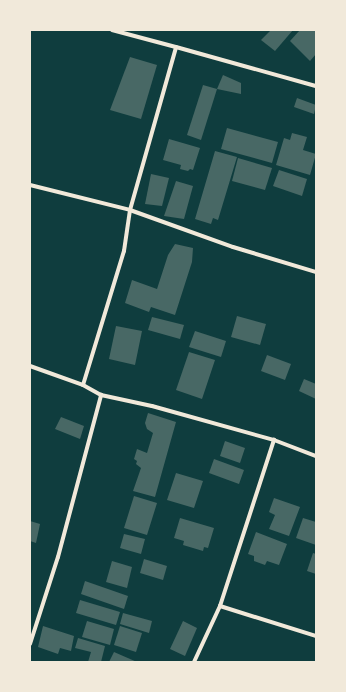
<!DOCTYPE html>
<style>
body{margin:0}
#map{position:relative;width:346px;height:692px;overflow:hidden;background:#0f3d3e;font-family:Poppins,sans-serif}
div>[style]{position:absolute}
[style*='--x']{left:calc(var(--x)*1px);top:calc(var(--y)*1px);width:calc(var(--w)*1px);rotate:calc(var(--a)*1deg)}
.building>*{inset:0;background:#486865}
.minor>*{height:4px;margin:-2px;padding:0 2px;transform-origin:2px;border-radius:2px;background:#f1e9da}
span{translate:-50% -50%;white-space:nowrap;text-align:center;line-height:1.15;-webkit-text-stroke:4px #f1e9da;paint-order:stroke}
.frame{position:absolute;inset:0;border:31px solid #f1e9da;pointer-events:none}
</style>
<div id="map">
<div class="building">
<div style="clip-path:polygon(271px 30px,293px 30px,275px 51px,261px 40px)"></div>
<div style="clip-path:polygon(300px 30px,316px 30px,316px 54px,310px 61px,290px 41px)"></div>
<div style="clip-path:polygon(130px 57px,157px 65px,141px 119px,110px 110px)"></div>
<div style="clip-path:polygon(223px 75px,241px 83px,241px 94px,217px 89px)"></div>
<div style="clip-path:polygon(203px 85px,217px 89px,201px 140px,187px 135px)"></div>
<div style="clip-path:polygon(297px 98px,316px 105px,314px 114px,294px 107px)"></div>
<div style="clip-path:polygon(227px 128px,278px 142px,272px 163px,221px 149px)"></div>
<div style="clip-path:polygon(292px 133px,307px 137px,303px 150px,316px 154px,310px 175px,276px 165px,284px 138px,290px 140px)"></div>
<div style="clip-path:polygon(169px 139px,200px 148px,193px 170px,190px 169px,188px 171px,180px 169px,181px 165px,163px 160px)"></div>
<div style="clip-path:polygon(215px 151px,237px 157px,218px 220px,213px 218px,211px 224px,195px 219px)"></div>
<div style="clip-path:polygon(238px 158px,272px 168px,265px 190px,232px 181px)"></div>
<div style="clip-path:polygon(279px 170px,307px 179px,302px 196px,273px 186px)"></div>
<div style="clip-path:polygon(151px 174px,169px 178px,162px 206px,145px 204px)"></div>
<div style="clip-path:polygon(176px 181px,193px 186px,184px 219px,164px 216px)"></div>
<div style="clip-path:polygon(175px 244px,193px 248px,192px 262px,175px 315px,151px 307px,149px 312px,125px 303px,132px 280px,157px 289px,168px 255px)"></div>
<div style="clip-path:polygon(237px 316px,266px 324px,260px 345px,231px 337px)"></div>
<div style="clip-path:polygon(152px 317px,184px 325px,180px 339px,148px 330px)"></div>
<div style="clip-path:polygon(116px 326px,142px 331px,135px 365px,109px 359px)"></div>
<div style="clip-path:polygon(195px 331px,226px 341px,221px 357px,189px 347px)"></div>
<div style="clip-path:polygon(189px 352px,215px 360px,202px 399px,176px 390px)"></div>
<div style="clip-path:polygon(267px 355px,291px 364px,285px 380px,261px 371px)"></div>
<div style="clip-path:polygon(304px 379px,316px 384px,316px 399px,299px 391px)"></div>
<div style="clip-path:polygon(148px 413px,176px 422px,155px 497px,133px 491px,141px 468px,136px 464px,137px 461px,134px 459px,137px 449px,147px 453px,153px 433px,147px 429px,145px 423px)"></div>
<div style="clip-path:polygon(61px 417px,84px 426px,80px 439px,55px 429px)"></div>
<div style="clip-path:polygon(225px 441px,245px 448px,240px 463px,220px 456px)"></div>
<div style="clip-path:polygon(214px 459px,244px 470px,239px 484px,209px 473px)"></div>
<div style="clip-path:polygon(176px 473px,203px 481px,194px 508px,167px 500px)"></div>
<div style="clip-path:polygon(134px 496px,157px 503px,147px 535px,124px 528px)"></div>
<div style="clip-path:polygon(274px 498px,300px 507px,289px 536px,269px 529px,275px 515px,269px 512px)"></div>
<div style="clip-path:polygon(180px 518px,214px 528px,208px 548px,204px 547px,203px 551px,183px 545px,184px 541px,174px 538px)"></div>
<div style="clip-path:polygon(303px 518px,316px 522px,316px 545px,296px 538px)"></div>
<div style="clip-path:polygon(30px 521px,40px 524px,36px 543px,30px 541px)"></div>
<div style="clip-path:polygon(256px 532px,287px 544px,279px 565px,267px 561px,265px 565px,254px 561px,254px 556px,248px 554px)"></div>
<div style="clip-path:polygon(124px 534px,145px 539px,141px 554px,120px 548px)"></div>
<div style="clip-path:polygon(313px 553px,316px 554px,316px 574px,307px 571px)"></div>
<div style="clip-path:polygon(144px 559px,167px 566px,163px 580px,140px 573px)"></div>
<div style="clip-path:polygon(112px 561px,132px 567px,127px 588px,106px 582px)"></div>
<div style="clip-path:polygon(85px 581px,128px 596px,124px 609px,81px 594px)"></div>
<div style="clip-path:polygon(80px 600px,120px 612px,116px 625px,76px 613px)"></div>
<div style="clip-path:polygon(123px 613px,152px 621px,149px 633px,120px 624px)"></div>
<div style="clip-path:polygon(87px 621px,114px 629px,110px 645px,82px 637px)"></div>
<div style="clip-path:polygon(183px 621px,197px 628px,185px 656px,170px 649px)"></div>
<div style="clip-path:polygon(43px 626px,74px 636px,71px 651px,60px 648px,58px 654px,38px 647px)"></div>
<div style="clip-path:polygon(120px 626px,142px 633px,136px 652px,114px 645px)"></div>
<div style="clip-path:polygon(78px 638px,105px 646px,101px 662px,88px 662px,91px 652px,75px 648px)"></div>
<div style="clip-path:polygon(114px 652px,137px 662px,109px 662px)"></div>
</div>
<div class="minor">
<div style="--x:112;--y:30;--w:66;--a:14.9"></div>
<div style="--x:30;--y:185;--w:103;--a:14"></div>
<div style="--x:130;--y:210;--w:109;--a:19.8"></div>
<div style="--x:233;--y:247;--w:87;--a:16.8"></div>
<div style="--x:30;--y:366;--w:56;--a:19.7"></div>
<div style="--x:83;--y:385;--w:21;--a:29"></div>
<div style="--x:101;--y:395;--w:52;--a:12.2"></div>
<div style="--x:152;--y:406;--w:127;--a:15.6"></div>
<div style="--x:83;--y:385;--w:140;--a:-73"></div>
<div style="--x:124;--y:251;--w:41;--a:-81.7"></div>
<div style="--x:130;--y:210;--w:169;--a:-74.2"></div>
<div style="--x:176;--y:47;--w:145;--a:15.6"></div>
<div style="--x:220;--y:606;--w:101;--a:17.4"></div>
<div style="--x:30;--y:644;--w:91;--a:-72.2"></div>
<div style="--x:58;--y:557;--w:168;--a:-75.1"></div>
<div style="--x:194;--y:662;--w:62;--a:-65.1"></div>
<div style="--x:220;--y:606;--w:175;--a:-72"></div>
<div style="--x:274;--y:440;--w:45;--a:20.9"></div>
</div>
<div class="frame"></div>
</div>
